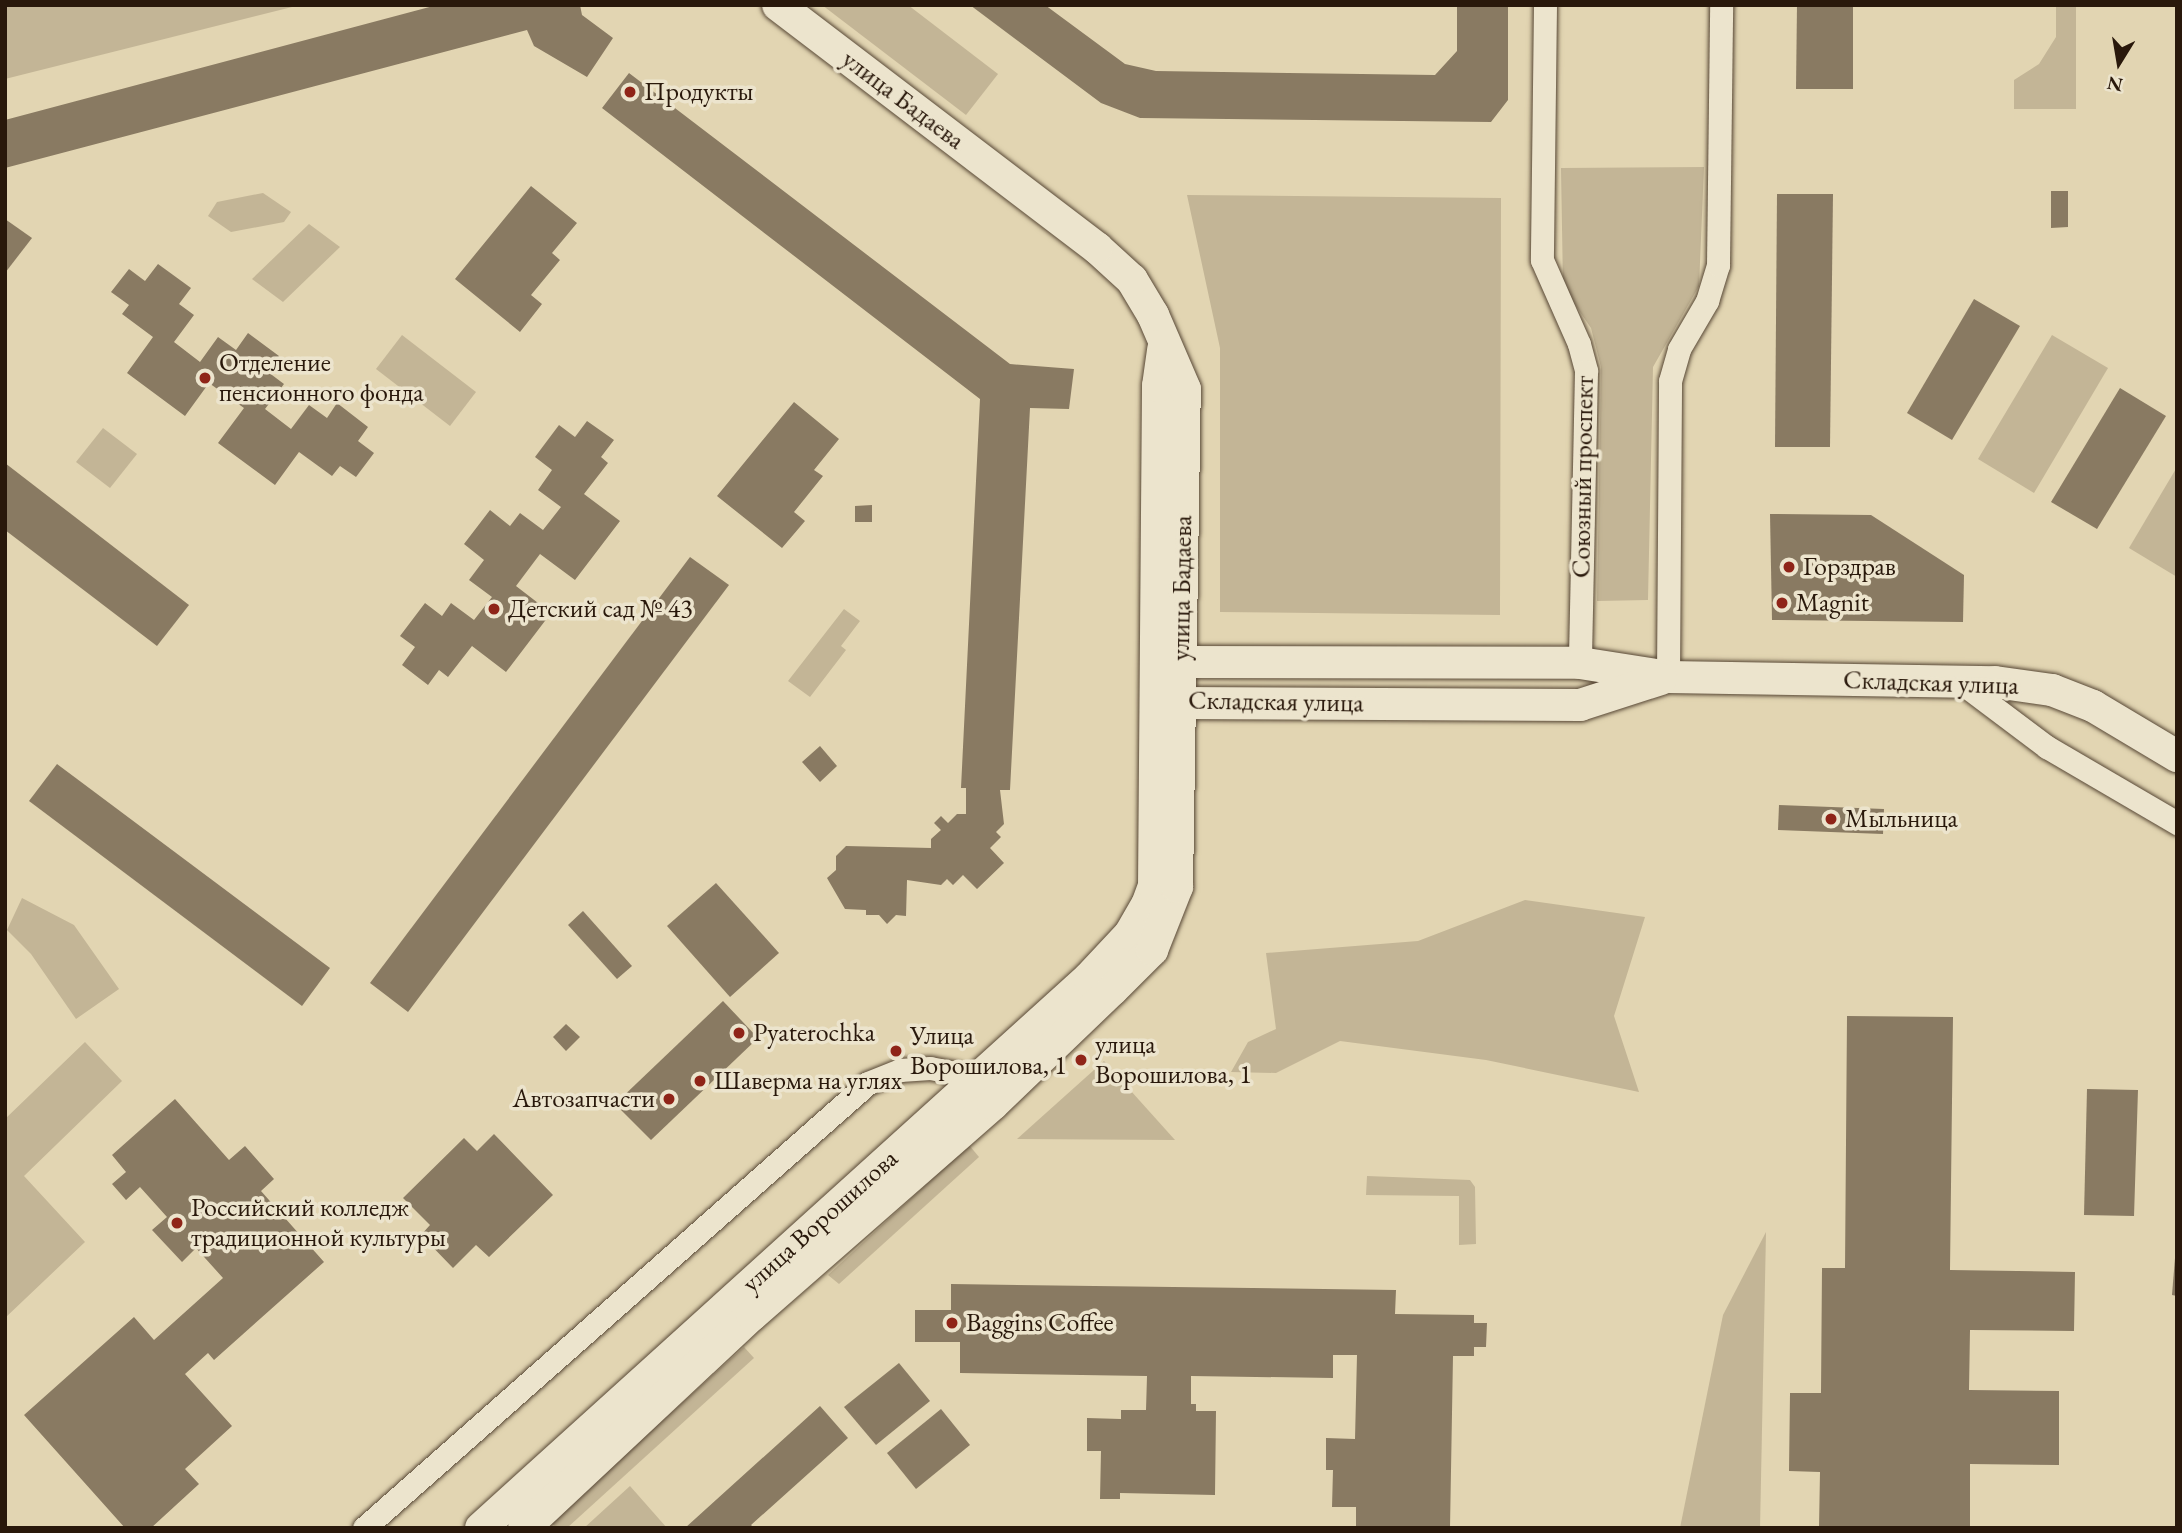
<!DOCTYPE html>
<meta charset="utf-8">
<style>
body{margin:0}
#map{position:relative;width:2182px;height:1533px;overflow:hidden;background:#e2d5b2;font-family:"EB Garamond",serif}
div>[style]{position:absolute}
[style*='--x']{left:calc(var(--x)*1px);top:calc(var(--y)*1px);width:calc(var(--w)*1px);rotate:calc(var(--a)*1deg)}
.green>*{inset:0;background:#c3b596}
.building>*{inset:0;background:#897a62}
.roads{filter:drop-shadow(0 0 2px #574735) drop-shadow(0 0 2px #574735)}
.street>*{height:23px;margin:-11.5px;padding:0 11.5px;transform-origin:11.5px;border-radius:11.5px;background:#ece4cd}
.secondary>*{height:32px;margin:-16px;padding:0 16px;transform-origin:16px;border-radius:16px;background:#ece4cd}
.dots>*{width:19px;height:19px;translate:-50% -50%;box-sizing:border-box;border:4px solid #ece4cd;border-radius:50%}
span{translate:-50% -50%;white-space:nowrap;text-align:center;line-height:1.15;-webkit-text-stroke:7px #ece4cd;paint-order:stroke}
.poi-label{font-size:26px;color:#29180b}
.left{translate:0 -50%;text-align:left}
.right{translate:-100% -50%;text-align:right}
.street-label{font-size:26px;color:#29180b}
.frame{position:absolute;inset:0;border:7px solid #29180b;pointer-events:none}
.north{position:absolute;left:2084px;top:28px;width:70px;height:70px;-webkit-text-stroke:5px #ece4cd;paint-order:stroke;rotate:191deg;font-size:19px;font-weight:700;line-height:28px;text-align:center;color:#29180b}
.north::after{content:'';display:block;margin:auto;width:24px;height:32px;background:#29180b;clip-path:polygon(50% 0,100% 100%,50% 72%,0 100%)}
</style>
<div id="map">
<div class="green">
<div style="clip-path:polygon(5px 5px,300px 5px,5px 79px)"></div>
<div style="clip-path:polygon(822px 5px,908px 5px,998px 74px,966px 115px)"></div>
<div style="clip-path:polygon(2056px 5px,2076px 5px,2076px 109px,2014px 109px,2014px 80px,2039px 64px,2056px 37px)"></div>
<div style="clip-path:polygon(1704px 167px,1699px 286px,1653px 367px,1648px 600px,1597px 601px,1601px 367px,1591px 328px,1563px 287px,1561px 168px)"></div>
<div style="clip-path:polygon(263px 193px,291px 212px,284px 222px,231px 232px,208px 216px,217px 202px)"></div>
<div style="clip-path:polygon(1187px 195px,1501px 198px,1500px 615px,1220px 612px,1220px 348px)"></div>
<div style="clip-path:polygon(309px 224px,340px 247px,283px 302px,252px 279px)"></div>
<div style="clip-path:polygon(402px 335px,476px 392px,450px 426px,376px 369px)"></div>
<div style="clip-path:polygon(2052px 335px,2108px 368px,2034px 493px,1978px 459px)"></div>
<div style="clip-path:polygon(103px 428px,137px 454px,110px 488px,76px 462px)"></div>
<div style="clip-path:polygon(2177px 467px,2177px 577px,2129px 548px)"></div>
<div style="clip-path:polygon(844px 609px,860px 621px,841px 646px,846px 650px,810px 697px,788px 681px)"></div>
<div style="clip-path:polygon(22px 898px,74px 925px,119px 989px,76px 1019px,31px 954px,7px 930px)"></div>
<div style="clip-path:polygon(1525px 900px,1645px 917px,1614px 1016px,1639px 1092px,1486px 1060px,1340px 1041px,1276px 1073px,1231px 1072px,1248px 1042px,1276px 1029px,1266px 953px,1418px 941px)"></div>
<div style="clip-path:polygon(85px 1042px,122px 1081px,24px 1176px,85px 1242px,5px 1318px,5px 1119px)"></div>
<div style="clip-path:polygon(1104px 1061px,1175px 1140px,1017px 1139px)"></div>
<div style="clip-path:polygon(969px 1145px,979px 1157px,839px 1284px,828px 1275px)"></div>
<div style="clip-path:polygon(1367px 1176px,1470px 1180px,1475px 1187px,1476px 1244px,1459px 1245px,1459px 1196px,1366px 1195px)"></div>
<div style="clip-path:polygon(1766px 1232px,1760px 1528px,1680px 1528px,1723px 1315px)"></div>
<div style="clip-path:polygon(744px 1347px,754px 1358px,567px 1528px,557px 1528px,550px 1522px)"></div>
<div style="clip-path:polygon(630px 1486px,667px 1528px,584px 1528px)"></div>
</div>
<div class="building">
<div style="clip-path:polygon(437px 5px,580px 5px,582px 15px,613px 38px,587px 77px,534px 46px,527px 30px,5px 168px,5px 120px)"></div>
<div style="clip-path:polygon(970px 5px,1045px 5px,1125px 64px,1156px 71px,1435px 75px,1457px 51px,1457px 5px,1508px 5px,1508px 100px,1491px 122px,1140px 118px,1101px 103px)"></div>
<div style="clip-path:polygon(1797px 5px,1853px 5px,1853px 89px,1796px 89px)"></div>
<div style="clip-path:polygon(629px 73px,1010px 364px,1074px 369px,1069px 409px,1030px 408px,1010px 790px,1000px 790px,1004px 824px,996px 832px,1001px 837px,990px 848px,1004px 863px,977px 889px,963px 875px,953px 885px,947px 879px,941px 885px,907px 880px,906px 916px,896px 915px,887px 924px,879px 915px,866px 915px,866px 910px,845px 909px,827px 878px,836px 870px,836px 856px,846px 846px,931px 848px,931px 839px,941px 830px,934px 823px,941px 816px,948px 823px,957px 814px,966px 814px,966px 788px,961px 788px,980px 399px,602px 108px)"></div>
<div style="clip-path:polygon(531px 186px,577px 223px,552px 253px,560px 260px,531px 295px,542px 304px,520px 332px,455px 279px)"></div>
<div style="clip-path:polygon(2051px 191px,2068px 191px,2068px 227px,2051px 228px)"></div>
<div style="clip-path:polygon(1777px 194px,1833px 194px,1830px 447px,1775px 447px)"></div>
<div style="clip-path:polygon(5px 219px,32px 238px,5px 273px)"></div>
<div style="clip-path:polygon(158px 264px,191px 288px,179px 304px,194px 315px,174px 342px,200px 362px,218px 337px,236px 350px,248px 333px,279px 356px,268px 372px,284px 384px,265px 409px,291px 429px,309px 405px,327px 418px,337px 403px,368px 427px,358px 441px,374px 453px,356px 477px,340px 466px,332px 476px,299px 452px,275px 485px,218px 443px,244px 408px,209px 383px,185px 416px,127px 373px,153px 337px,122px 314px,129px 305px,111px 292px,129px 269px,145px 281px)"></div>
<div style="clip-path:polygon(1974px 299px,2020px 326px,1952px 440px,1907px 413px)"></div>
<div style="clip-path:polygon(2120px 388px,2166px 416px,2097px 529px,2051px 502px)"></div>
<div style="clip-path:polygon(794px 402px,839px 439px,814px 470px,823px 476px,794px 512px,805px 521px,782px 548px,717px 496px)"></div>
<div style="clip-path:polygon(587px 421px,614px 440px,601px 457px,608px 463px,584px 494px,620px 521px,575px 580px,540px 554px,516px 586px,551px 613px,506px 672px,472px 646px,448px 677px,439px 670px,428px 685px,402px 665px,415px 647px,400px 636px,425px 603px,442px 616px,451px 603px,474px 620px,492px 597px,469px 580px,484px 560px,464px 544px,490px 510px,510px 526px,520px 513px,543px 530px,561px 507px,538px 490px,552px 470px,535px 457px,559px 425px,575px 437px)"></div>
<div style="clip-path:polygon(5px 463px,189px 605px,157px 646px,5px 530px)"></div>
<div style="clip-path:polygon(872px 505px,872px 522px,855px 522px,855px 506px)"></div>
<div style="clip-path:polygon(1770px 514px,1871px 515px,1964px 575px,1963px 622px,1772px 620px)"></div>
<div style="clip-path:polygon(690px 557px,729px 585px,408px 1012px,370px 983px)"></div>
<div style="clip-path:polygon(820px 746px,837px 766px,820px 782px,802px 762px)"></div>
<div style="clip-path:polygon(57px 764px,330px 968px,302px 1006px,29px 801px)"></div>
<div style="clip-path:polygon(1779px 805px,1884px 809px,1883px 834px,1778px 830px)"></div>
<div style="clip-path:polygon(716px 883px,779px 953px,730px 997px,667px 926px)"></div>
<div style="clip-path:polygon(583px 911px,632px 966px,617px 979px,568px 925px)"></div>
<div style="clip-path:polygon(723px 1001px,758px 1038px,651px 1140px,615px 1104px)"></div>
<div style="clip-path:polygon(1847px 1016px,1953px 1017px,1950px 1270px,2075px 1272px,2074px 1331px,1970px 1330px,1969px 1390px,2059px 1391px,2059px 1465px,1970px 1464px,1970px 1528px,1819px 1528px,1820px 1472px,1789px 1471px,1790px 1393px,1821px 1393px,1822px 1268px,1845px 1268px)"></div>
<div style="clip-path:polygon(566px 1024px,580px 1037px,566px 1051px,553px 1037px)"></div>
<div style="clip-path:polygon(2087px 1089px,2138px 1090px,2134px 1216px,2084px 1215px)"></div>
<div style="clip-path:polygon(175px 1099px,229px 1160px,245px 1146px,274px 1179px,261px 1191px,324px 1262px,214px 1360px,208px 1353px,185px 1374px,232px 1426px,185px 1469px,199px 1484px,151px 1528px,125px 1528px,24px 1415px,134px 1317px,154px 1340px,223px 1278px,196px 1248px,182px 1262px,152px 1230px,167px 1217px,140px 1187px,126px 1200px,112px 1184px,126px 1172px,112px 1155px)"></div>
<div style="clip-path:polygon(494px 1134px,553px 1195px,489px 1257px,476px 1245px,453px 1268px,421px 1235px,430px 1225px,403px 1198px,464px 1138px,477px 1151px)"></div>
<div style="clip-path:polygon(2175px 1258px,2177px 1258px,2177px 1296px,2172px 1295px)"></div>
<div style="clip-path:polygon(951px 1284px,1396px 1290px,1395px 1314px,1474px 1315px,1474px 1323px,1487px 1323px,1486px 1347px,1474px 1347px,1474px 1356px,1453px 1356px,1450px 1528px,1356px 1528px,1356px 1507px,1332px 1507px,1333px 1470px,1326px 1470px,1326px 1438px,1355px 1439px,1357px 1355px,1333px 1355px,1333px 1378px,1191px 1376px,1191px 1404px,1196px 1404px,1196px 1411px,1216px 1411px,1215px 1495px,1120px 1493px,1120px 1499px,1100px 1499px,1101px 1451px,1087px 1451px,1087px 1418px,1121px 1419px,1121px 1410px,1146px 1410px,1147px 1376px,960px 1373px,960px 1342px,915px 1342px,915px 1310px,951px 1310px)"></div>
<div style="clip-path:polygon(899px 1363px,930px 1401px,876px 1445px,844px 1407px)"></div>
<div style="clip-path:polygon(820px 1406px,848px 1438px,751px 1525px,754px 1528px,685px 1528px)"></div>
<div style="clip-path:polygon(941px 1409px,970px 1445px,916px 1489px,887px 1453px)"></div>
</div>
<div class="roads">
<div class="street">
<div style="--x:1545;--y:5;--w:255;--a:90.7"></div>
<div style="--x:1542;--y:260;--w:92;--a:66.2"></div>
<div style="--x:1579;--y:344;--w:28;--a:75"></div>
<div style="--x:1586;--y:371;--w:292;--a:91.2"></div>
<div style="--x:1668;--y:677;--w:296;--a:-89.6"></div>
<div style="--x:1670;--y:381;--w:33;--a:-74"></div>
<div style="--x:1679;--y:349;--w:56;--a:-59.7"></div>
<div style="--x:1707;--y:301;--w:38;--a:-73"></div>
<div style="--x:1718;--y:265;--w:260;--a:-89.3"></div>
<div style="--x:1959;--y:681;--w:110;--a:36.9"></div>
<div style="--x:2047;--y:747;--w:151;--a:30.3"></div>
<div style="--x:364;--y:1528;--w:672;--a:-41.44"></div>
<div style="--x:868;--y:1083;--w:35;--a:-22"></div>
<div style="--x:900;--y:1070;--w:30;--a:-4"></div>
<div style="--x:930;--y:1068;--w:26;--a:11"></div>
<div style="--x:956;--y:1073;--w:19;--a:28"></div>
</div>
<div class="secondary">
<div style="--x:1167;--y:677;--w:21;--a:-47"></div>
<div style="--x:1181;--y:662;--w:399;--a:0.1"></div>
<div style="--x:1580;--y:663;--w:89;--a:9"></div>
<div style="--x:1668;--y:677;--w:327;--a:0.9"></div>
<div style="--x:1995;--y:682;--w:58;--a:8"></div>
<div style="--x:2052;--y:690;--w:44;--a:21.3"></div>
<div style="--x:2093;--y:706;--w:98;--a:30.8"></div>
<div style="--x:1163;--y:694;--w:20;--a:27"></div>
<div style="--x:1181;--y:703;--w:399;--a:0.3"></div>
<div style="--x:1580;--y:705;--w:85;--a:-17.8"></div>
<div style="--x:481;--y:1528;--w:820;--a:-42.13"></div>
<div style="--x:1089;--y:978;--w:60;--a:-47"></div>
<div style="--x:1130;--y:934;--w:34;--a:-60"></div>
<div style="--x:1147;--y:905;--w:20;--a:-70"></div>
<div style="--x:1154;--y:886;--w:500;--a:-89.54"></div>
<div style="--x:1158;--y:386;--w:37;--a:-82"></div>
<div style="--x:524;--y:1528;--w:312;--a:-43.1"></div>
<div style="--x:752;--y:1315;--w:320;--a:-41.2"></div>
<div style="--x:993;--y:1104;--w:165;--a:-43.8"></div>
<div style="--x:1112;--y:990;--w:57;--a:-45"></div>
<div style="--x:1152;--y:950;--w:68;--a:-68.4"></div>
<div style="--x:1177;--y:887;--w:498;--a:-89.1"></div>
<div style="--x:1185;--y:389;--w:81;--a:-113.4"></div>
<div style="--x:1153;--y:315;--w:41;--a:-121"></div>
<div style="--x:1132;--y:280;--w:47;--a:-137.6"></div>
<div style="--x:1097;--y:248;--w:401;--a:-142.7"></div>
</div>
</div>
<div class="dots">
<div style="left:630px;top:92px;background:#8f2418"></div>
<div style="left:205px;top:378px;background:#8f2418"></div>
<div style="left:1789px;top:567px;background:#8f2418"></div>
<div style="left:1782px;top:603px;background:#8f2418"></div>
<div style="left:494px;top:609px;background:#8f2418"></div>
<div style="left:1831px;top:819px;background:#8f2418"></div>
<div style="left:739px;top:1033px;background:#8f2418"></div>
<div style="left:896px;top:1051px;background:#8f2418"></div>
<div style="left:1081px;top:1060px;background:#8f2418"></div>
<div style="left:700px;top:1081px;background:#8f2418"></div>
<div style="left:669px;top:1099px;background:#8f2418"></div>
<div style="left:177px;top:1223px;background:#8f2418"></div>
<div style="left:952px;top:1323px;background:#8f2418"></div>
</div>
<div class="poi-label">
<span class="left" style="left:644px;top:92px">Продукты</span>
<span class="left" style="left:219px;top:378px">Отделение<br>пенсионного фонда</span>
<span class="left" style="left:1803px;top:567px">Горздрав</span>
<span class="left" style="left:1796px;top:603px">Magnit</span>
<span class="left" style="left:508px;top:609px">Детский сад № 43</span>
<span class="left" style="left:1845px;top:819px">Мыльница</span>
<span class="left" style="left:753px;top:1033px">Pyaterochka</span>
<span class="left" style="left:910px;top:1051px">Улица<br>Ворошилова, 1</span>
<span class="left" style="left:1095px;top:1060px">улица<br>Ворошилова, 1</span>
<span class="left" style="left:714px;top:1081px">Шаверма на углях</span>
<span class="right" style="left:655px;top:1099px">Автозапчасти</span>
<span class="left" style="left:191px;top:1223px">Российский колледж<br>традиционной культуры</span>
<span class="left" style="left:966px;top:1323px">Baggins Coffee</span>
</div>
<div class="street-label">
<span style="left:903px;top:100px;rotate:37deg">улица Бадаева</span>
<span style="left:1583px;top:477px;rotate:-89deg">Союзный проспект</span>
<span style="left:1182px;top:588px;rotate:-89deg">улица Бадаева</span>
<span style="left:1931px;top:683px;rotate:2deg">Складская улица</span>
<span style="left:1276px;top:702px;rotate:1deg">Складская улица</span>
<span style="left:820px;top:1221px;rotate:-42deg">улица Ворошилова</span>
</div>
<div class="frame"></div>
<div class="north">N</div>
</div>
